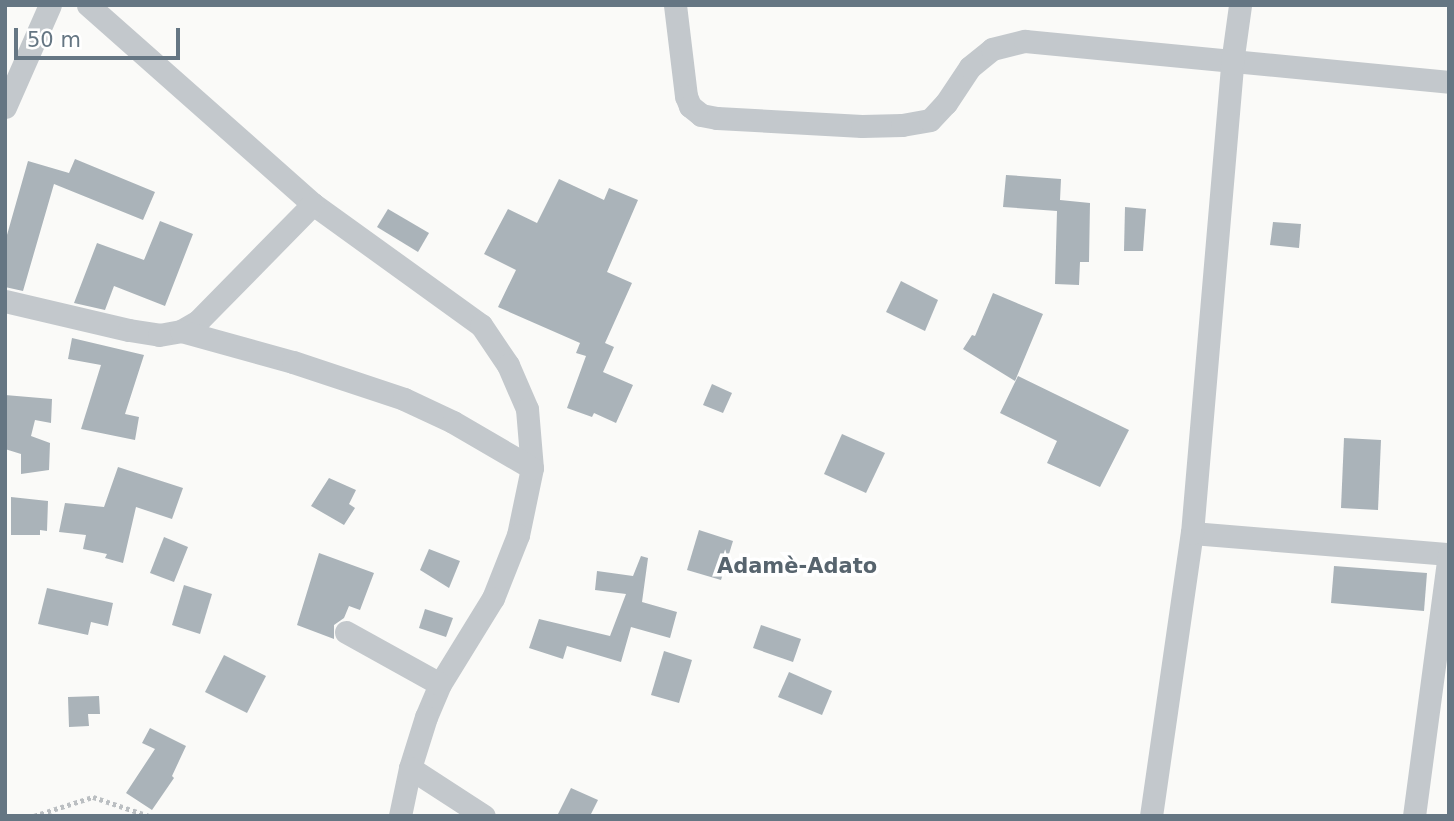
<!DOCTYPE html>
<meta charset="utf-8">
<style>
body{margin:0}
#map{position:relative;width:1454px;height:821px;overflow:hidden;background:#fafaf8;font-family:"DejaVu Sans",sans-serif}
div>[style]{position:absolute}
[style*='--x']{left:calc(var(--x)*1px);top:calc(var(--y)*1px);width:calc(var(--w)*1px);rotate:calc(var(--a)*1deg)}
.building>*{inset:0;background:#aab3b9}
.path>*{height:4.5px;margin-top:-2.25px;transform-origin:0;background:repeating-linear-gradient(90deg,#bbbfc2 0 3.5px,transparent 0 7px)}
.street>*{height:23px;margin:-11.5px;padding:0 11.5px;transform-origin:11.5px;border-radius:11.5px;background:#c3c8cc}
span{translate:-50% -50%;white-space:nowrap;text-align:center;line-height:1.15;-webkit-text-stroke:7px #fff;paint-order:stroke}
.neighbourhood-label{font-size:21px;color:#57646e;font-weight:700}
.frame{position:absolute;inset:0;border:7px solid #657683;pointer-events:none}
.scale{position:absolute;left:14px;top:28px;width:166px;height:32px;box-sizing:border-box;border:4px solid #657683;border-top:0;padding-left:9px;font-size:21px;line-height:24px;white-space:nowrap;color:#657683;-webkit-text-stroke:5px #fff;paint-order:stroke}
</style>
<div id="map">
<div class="building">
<div style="clip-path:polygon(75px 159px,155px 192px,143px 220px,54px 184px,23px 291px,5px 287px,5px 242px,28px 161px,69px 173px)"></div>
<div style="clip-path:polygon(1006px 175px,1061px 179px,1060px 200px,1090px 203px,1089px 262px,1080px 262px,1079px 285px,1055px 284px,1057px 211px,1003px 207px)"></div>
<div style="clip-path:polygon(559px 179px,604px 200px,609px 188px,638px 200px,607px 272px,632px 283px,605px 343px,614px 347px,603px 372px,633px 385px,616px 423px,594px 413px,592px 417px,567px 408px,586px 356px,576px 353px,580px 343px,498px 307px,516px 270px,484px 254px,508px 209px,537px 223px)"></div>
<div style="clip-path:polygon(1125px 207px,1146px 209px,1143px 251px,1124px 251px)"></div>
<div style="clip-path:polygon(388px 209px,429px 233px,418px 252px,377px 227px)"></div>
<div style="clip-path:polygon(160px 221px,193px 234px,165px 306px,114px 286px,105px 310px,74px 303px,97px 243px,144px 260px)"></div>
<div style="clip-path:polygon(1273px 222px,1301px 224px,1299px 248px,1270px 245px)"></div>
<div style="clip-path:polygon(901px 281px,938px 300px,925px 331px,886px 312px)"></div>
<div style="clip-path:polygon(993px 293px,1043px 314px,1015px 381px,963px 349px,972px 335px,975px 336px)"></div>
<div style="clip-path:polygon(72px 338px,144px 355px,125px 414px,139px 417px,135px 440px,81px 429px,101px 365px,68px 359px)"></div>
<div style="clip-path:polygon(1018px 376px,1129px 430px,1100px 487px,1047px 463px,1057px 441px,1000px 413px)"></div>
<div style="clip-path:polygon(712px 384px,732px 393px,723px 413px,703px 405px)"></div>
<div style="clip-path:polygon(5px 395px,52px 399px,51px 423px,35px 420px,31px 436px,50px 443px,49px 470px,21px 474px,21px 454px,5px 449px)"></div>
<div style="clip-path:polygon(842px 434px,885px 453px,866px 493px,824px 474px)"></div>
<div style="clip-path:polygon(1344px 438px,1381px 440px,1378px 510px,1341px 508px)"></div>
<div style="clip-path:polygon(118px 467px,183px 488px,172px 519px,136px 507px,123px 563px,105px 558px,107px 554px,83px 549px,86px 535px,59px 532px,65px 503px,104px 507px)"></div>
<div style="clip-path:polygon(329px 478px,356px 490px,349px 504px,355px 508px,344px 525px,311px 506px)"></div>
<div style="clip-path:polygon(11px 497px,48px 501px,47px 531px,40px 530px,40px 535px,11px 535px)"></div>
<div style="clip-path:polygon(699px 530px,733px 541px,721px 580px,687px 570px)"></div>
<div style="clip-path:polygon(164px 537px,188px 547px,174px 582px,150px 573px)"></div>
<div style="clip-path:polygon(429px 549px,460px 561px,449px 588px,420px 570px)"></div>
<div style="clip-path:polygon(319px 553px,374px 573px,360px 610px,349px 606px,344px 618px,334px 625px,334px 639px,297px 625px)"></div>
<div style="clip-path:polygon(641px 556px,648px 558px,642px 602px,677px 612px,670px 638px,631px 627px,621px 662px,567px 646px,563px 659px,529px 648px,539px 619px,610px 636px,626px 594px,595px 590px,597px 571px,633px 576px)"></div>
<div style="clip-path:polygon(1334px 566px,1427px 573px,1424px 611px,1331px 603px)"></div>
<div style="clip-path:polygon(184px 585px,212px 594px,200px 634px,172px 625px)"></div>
<div style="clip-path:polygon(47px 588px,113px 603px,108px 626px,91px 622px,88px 635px,38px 624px)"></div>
<div style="clip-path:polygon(425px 609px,453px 618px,446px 637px,419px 628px)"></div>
<div style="clip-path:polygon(761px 625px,801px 639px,793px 662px,753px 648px)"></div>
<div style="clip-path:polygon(664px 651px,692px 660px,679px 703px,651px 695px)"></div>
<div style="clip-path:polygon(224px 655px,266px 676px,247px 713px,205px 692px)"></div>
<div style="clip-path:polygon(789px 672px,832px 691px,822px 715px,778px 697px)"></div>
<div style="clip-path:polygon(99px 696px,100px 714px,88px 714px,89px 726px,69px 727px,68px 697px)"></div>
<div style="clip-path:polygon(150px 728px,186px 746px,172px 776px,174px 778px,152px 810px,126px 793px,155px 749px,142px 743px)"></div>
<div style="clip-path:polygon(571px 788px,598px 800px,590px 816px,557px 816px)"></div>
</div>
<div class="path">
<div style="--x:34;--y:816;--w:62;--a:-17.9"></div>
<div style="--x:93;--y:797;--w:59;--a:18.7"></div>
</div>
<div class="street">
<div style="--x:88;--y:5;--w:300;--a:41.5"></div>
<div style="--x:313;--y:204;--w:207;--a:35.8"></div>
<div style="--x:481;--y:325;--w:48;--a:56"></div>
<div style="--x:508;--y:365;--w:48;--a:66.6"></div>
<div style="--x:527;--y:409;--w:59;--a:85.2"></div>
<div style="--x:532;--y:468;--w:68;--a:101.8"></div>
<div style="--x:518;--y:535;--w:68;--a:111.6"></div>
<div style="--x:493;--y:598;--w:101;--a:121.6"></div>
<div style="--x:440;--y:684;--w:36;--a:113"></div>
<div style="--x:426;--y:717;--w:53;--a:107.4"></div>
<div style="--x:410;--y:768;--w:49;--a:101.8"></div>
<div style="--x:675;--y:5;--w:92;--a:83.1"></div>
<div style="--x:686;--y:96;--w:11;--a:68"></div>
<div style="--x:690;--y:106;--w:14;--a:39"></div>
<div style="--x:701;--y:115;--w:16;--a:11"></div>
<div style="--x:717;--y:118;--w:145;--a:3.2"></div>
<div style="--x:862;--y:126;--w:40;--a:-1.4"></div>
<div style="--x:902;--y:125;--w:28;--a:-10"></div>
<div style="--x:930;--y:120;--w:23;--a:-47"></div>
<div style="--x:946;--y:103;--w:43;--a:-56.3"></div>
<div style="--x:970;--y:67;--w:28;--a:-39"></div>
<div style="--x:992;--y:49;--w:34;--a:-14"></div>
<div style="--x:1025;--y:41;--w:426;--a:5.5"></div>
<div style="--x:5;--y:107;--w:111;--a:-66.2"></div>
<div style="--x:5;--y:301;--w:127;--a:13.2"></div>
<div style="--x:129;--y:330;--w:30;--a:9"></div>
<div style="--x:159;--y:335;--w:22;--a:-10"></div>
<div style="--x:181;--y:331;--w:20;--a:-30"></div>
<div style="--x:198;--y:321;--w:164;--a:-45.5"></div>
<div style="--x:181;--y:331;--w:116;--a:15.5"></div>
<div style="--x:293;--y:362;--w:117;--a:18.4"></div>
<div style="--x:404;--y:399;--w:54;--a:25.1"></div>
<div style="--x:453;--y:422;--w:91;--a:30.2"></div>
<div style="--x:1192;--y:533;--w:258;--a:4.7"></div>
<div style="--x:346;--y:632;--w:107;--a:29"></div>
<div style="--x:410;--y:768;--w:88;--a:33"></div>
<div style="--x:1151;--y:816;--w:286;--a:-81.8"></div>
<div style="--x:1192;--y:533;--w:472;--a:-85.1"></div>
<div style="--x:1232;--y:63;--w:59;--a:-82.1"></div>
<div style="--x:1414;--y:816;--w:264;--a:-82.4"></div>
</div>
<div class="neighbourhood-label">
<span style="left:797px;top:566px">Adamè-Adato</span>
</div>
<div class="frame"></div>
<div class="scale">50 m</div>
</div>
